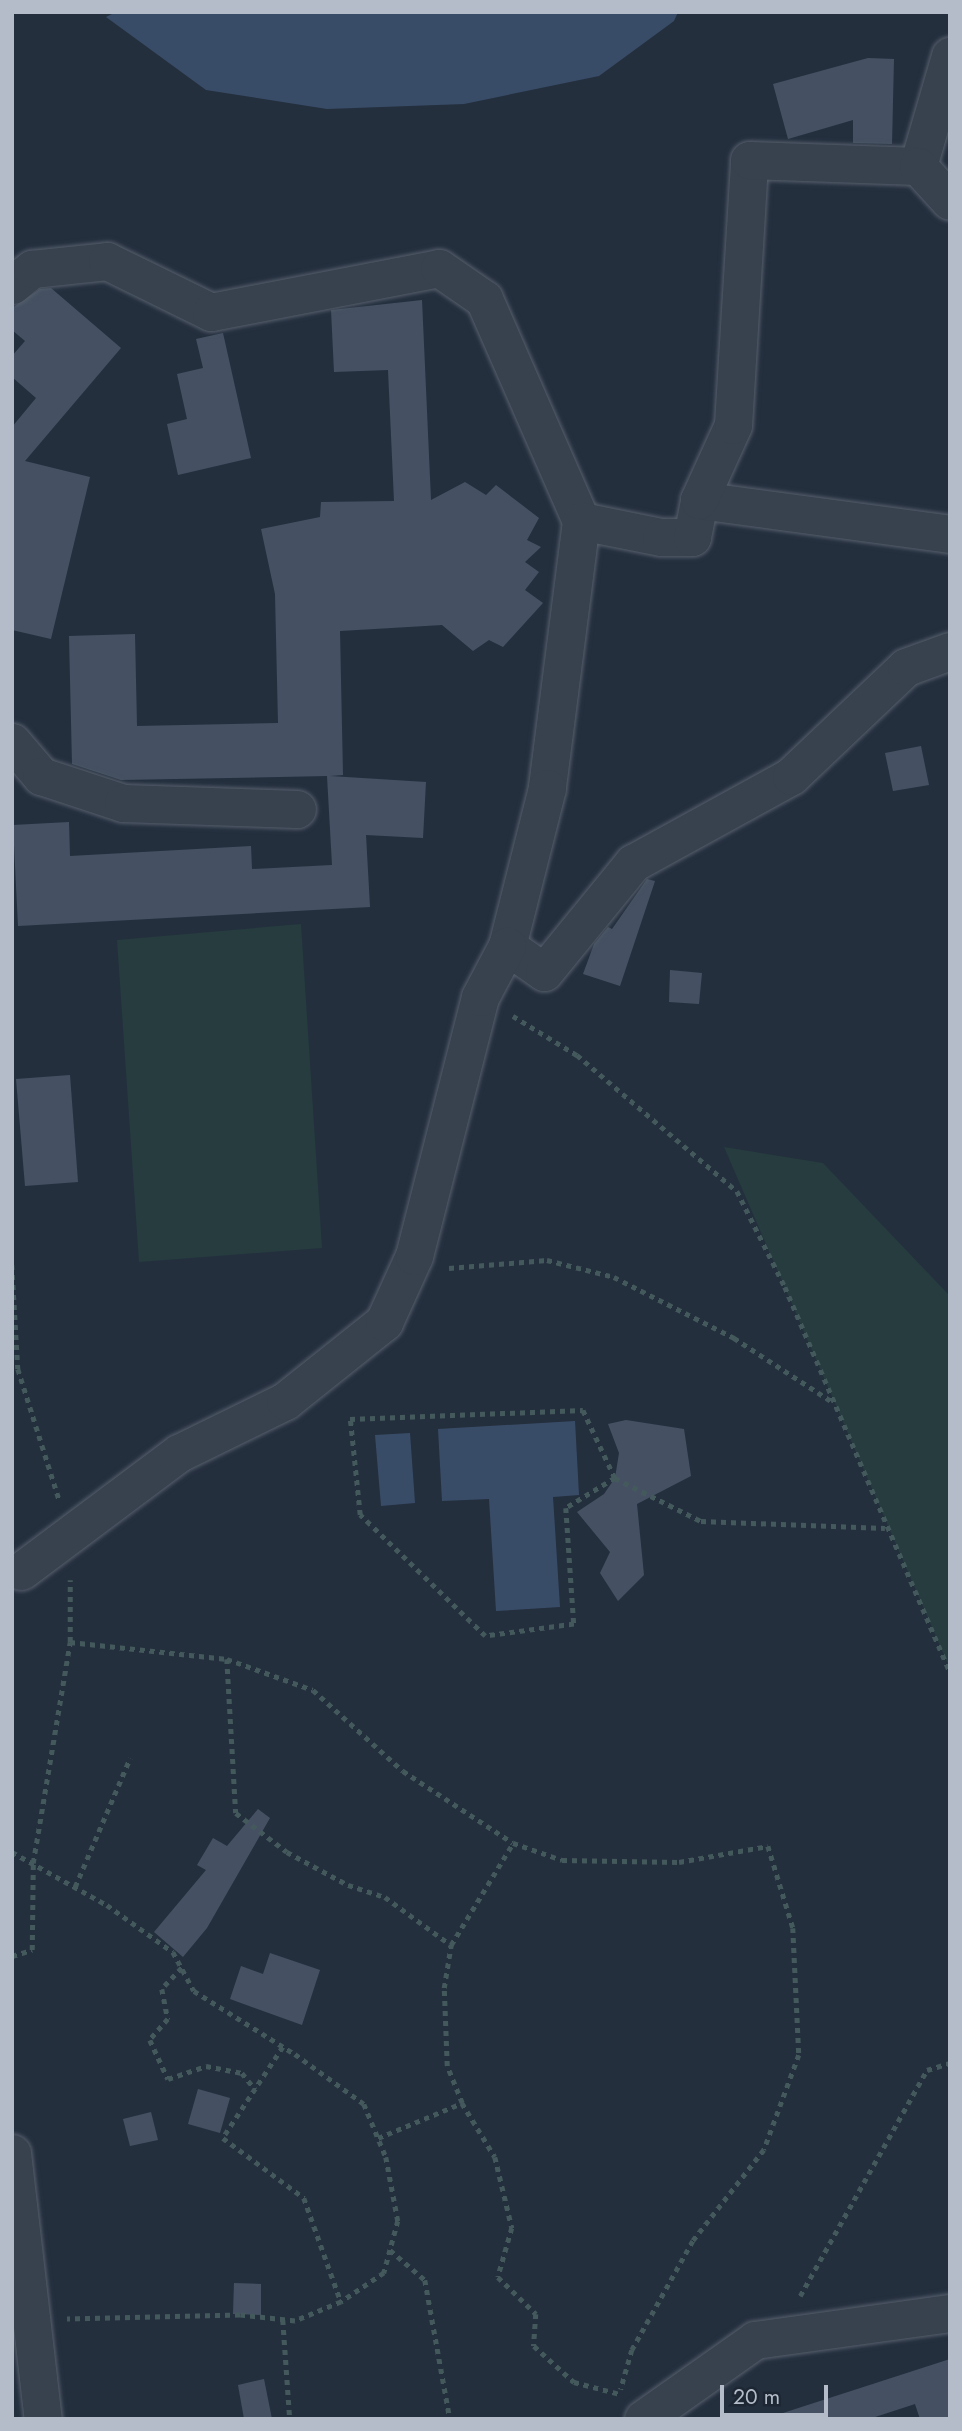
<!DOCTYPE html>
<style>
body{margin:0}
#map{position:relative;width:962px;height:2431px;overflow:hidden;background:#242f3e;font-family:Jost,sans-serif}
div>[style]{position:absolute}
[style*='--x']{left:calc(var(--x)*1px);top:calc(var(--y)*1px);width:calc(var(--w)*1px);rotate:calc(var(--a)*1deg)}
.green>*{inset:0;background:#263c3f}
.water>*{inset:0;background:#394c67}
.building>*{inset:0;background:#455162}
.path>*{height:4.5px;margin-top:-2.25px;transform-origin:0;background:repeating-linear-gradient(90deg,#44595c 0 5px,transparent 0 10px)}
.roads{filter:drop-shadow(0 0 2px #565f6c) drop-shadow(0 0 2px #565f6c)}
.minor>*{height:37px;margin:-18.5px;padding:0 18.5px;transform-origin:18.5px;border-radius:18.5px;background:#38414e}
span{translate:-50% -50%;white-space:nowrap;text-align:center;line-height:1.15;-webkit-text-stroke:7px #1d2633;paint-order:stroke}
.frame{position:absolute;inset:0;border:14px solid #b4bcc9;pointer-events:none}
.scale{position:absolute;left:720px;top:2385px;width:108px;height:32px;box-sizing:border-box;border:4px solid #b4bcc9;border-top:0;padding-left:9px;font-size:21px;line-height:24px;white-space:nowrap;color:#b4bcc9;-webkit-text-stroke:5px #1d2633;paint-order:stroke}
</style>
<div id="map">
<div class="green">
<div style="clip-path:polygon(301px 924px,322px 1248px,139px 1262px,117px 940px)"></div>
<div style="clip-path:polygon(724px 1147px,823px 1163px,950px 1296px,950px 1669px)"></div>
</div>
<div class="water">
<div style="clip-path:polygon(116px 12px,678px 12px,674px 21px,599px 76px,464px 104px,327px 109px,206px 90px,106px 17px)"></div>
<div style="clip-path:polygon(575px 1421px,579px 1495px,553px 1497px,560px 1607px,496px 1611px,489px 1499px,442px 1501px,438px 1429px)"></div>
<div style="clip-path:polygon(410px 1433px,415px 1503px,381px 1506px,375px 1435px)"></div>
</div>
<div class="building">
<div style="clip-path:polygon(868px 58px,894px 59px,892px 144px,853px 143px,853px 120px,788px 139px,773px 84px)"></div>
<div style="clip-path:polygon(51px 288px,121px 348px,25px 461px,90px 477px,51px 639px,12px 630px,12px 427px,36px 398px,12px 377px,12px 356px,25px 341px,12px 330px,12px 308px,40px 289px)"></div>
<div style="clip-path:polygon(422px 300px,431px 500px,465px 482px,486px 495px,496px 485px,539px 518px,527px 540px,541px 547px,525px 562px,539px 572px,525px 590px,543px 603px,503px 647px,489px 640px,473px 651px,442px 625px,340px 631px,343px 775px,330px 776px,426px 782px,423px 838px,366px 835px,370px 907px,18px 926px,13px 825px,69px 822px,70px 856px,251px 846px,252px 869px,332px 865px,327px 776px,121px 780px,72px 764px,69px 636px,135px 634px,137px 726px,278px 723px,275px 594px,261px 529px,320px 517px,321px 502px,394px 501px,388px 370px,334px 372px,331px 310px)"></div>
<div style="clip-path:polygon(223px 333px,251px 458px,178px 475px,167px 424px,187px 419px,177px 374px,203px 368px,196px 339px)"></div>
<div style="clip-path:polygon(921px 746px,929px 785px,893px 791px,885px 753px)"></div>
<div style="clip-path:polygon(647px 879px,655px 881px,620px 986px,583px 974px,594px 944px,608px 927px,612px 929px)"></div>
<div style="clip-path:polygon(670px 970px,702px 973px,699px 1004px,669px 1002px)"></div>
<div style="clip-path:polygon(70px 1075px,78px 1182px,25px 1186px,16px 1079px)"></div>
<div style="clip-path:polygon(626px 1420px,684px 1429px,691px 1476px,637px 1504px,644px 1575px,618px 1601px,600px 1573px,610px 1552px,577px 1512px,604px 1494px,615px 1478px,619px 1453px,608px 1424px)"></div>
<div style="clip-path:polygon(258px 1809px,270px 1818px,207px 1928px,183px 1957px,154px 1932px,206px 1870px,197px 1865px,213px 1838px,227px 1846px)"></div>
<div style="clip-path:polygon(270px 1953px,320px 1970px,302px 2025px,230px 1999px,241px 1966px,263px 1974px)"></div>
<div style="clip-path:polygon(198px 2089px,230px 2098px,220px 2133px,188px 2124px)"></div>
<div style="clip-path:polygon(151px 2112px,158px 2140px,130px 2146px,123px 2119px)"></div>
<div style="clip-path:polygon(234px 2283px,261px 2284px,261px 2315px,233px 2314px)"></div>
<div style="clip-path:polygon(950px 2359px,950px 2419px,920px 2419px,915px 2404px,869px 2419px,784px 2419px,783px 2413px)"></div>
<div style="clip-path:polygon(264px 2379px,272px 2419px,244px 2419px,238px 2385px)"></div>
</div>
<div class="path">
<div style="--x:513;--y:1016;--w:75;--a:31.4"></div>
<div style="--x:577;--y:1055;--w:210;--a:40.4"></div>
<div style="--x:737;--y:1191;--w:107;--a:63.4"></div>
<div style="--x:785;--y:1287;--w:419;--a:66.8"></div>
<div style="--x:12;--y:1265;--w:104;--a:86.7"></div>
<div style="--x:18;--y:1369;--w:136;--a:72.5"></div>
<div style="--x:449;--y:1268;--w:98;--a:-4.7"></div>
<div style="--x:547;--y:1260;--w:69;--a:14.2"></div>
<div style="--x:614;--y:1277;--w:135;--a:26.9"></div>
<div style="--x:734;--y:1338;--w:116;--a:33"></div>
<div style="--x:615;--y:1478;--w:57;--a:148.5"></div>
<div style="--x:566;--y:1508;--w:116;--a:86.1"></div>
<div style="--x:574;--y:1624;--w:90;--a:172.3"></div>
<div style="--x:485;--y:1636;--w:174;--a:-135.9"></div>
<div style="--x:360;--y:1515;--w:97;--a:-95.9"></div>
<div style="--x:350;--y:1419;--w:233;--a:-2.2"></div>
<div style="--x:583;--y:1410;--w:75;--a:64.8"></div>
<div style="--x:615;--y:1478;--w:96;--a:26.6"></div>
<div style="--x:701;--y:1521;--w:184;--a:2.2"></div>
<div style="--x:70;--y:1642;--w:158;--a:6.2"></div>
<div style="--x:227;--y:1659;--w:91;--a:19.8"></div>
<div style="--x:313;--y:1690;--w:121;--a:42"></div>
<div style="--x:403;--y:1771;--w:131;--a:33.2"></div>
<div style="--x:513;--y:1843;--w:52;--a:19.1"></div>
<div style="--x:562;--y:1860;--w:117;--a:1"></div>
<div style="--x:679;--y:1862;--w:90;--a:-10.2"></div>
<div style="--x:768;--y:1846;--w:86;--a:73"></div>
<div style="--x:793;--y:1928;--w:127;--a:87.3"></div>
<div style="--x:799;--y:2055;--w:101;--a:110.2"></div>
<div style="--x:764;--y:2150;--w:115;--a:128"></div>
<div style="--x:693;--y:2241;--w:125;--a:119.2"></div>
<div style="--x:632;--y:2350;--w:41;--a:105.8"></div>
<div style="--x:227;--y:1659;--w:154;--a:86.7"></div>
<div style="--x:236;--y:1813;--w:64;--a:37.4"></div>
<div style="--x:287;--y:1852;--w:69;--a:28.4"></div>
<div style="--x:348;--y:1885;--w:39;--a:18"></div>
<div style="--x:385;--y:1897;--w:82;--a:36"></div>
<div style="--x:451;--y:1945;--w:119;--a:-58.7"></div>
<div style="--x:12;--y:1852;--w:109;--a:29.2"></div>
<div style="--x:107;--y:1905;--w:81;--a:35.5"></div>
<div style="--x:173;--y:1952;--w:44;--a:61.7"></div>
<div style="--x:194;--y:1991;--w:119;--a:32"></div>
<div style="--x:295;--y:2054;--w:85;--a:35.9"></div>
<div style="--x:364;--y:2104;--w:57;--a:67.5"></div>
<div style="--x:386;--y:2157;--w:65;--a:79.4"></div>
<div style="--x:398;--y:2221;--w:54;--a:105.1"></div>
<div style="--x:384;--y:2273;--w:52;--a:146"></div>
<div style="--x:341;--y:2302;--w:50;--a:157.6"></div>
<div style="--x:295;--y:2321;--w:55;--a:-173.8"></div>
<div style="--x:240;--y:2315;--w:173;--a:178.7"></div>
<div style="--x:75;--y:1887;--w:140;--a:-66.9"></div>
<div style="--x:12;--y:1956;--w:21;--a:-17"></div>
<div style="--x:32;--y:1950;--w:87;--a:-89.3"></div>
<div style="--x:33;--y:1863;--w:224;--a:-80.5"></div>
<div style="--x:70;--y:1642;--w:62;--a:-90"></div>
<div style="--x:182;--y:1968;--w:29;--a:134"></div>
<div style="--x:162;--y:1989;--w:31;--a:79"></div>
<div style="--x:168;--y:2019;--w:28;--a:131"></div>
<div style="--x:150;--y:2040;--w:43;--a:65.2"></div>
<div style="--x:168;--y:2079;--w:40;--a:-18.9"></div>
<div style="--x:206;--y:2066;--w:37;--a:11"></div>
<div style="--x:242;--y:2073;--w:21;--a:51"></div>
<div style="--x:283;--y:2047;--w:109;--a:123.4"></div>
<div style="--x:223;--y:2138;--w:101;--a:36.5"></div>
<div style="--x:304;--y:2198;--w:110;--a:70.4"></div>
<div style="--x:462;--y:2103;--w:63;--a:58.6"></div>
<div style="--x:495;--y:2157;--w:73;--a:76.5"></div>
<div style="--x:512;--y:2228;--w:51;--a:105.9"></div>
<div style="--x:498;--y:2277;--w:53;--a:44.2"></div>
<div style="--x:536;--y:2314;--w:32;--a:94"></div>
<div style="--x:534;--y:2346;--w:54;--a:42"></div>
<div style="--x:574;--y:2382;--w:48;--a:14.6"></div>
<div style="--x:378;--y:2138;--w:91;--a:-22.6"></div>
<div style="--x:462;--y:2103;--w:40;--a:-112"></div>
<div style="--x:447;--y:2066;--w:78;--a:-92.2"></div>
<div style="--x:444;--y:1988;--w:44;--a:-80.8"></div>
<div style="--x:390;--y:2250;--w:46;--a:40.6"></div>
<div style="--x:425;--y:2280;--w:141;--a:79.8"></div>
<div style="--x:800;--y:2296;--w:259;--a:-60.7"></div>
<div style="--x:927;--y:2070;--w:24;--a:-17"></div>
<div style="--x:283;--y:2320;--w:99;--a:86"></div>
</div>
<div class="roads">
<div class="minor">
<div style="--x:918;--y:166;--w:115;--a:-73.8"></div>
<div style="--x:12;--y:285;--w:26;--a:-39"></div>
<div style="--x:32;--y:269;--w:75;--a:-6.1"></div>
<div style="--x:107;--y:261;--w:116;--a:26.1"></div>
<div style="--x:211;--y:312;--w:232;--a:-10.9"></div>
<div style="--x:439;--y:268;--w:55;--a:34.6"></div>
<div style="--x:484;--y:299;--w:242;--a:66.4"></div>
<div style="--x:581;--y:521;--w:82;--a:11.3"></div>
<div style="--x:661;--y:537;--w:31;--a:0"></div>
<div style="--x:692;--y:537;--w:38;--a:-79"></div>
<div style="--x:699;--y:500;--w:253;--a:7.7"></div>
<div style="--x:699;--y:500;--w:82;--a:-65.6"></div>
<div style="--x:733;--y:425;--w:265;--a:-86.5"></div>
<div style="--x:749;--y:160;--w:169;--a:2"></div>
<div style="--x:918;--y:166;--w:47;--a:47.6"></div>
<div style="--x:581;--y:521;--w:269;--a:97.3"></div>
<div style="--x:547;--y:788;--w:163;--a:104.2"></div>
<div style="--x:507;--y:946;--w:45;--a:35.1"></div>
<div style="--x:544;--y:972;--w:141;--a:-50.8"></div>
<div style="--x:633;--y:863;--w:180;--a:-28.8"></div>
<div style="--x:791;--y:776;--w:158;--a:-43.5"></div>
<div style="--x:906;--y:667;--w:47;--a:-20"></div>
<div style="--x:12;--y:742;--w:45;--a:49.5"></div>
<div style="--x:41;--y:776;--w:86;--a:18.2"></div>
<div style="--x:123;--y:803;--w:174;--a:2"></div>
<div style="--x:21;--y:1571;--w:197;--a:-36.8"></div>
<div style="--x:179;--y:1453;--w:118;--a:-26.1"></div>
<div style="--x:285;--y:1401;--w:127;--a:-38.6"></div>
<div style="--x:384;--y:1322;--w:72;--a:-65.6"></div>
<div style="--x:414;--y:1256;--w:267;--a:-75.7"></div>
<div style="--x:480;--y:997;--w:58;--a:-62.1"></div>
<div style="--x:12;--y:2153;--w:268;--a:83.4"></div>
<div style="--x:643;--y:2419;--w:137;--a:-35.2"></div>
<div style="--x:755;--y:2340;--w:197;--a:-7.9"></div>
</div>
</div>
<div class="frame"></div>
<div class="scale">20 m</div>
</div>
